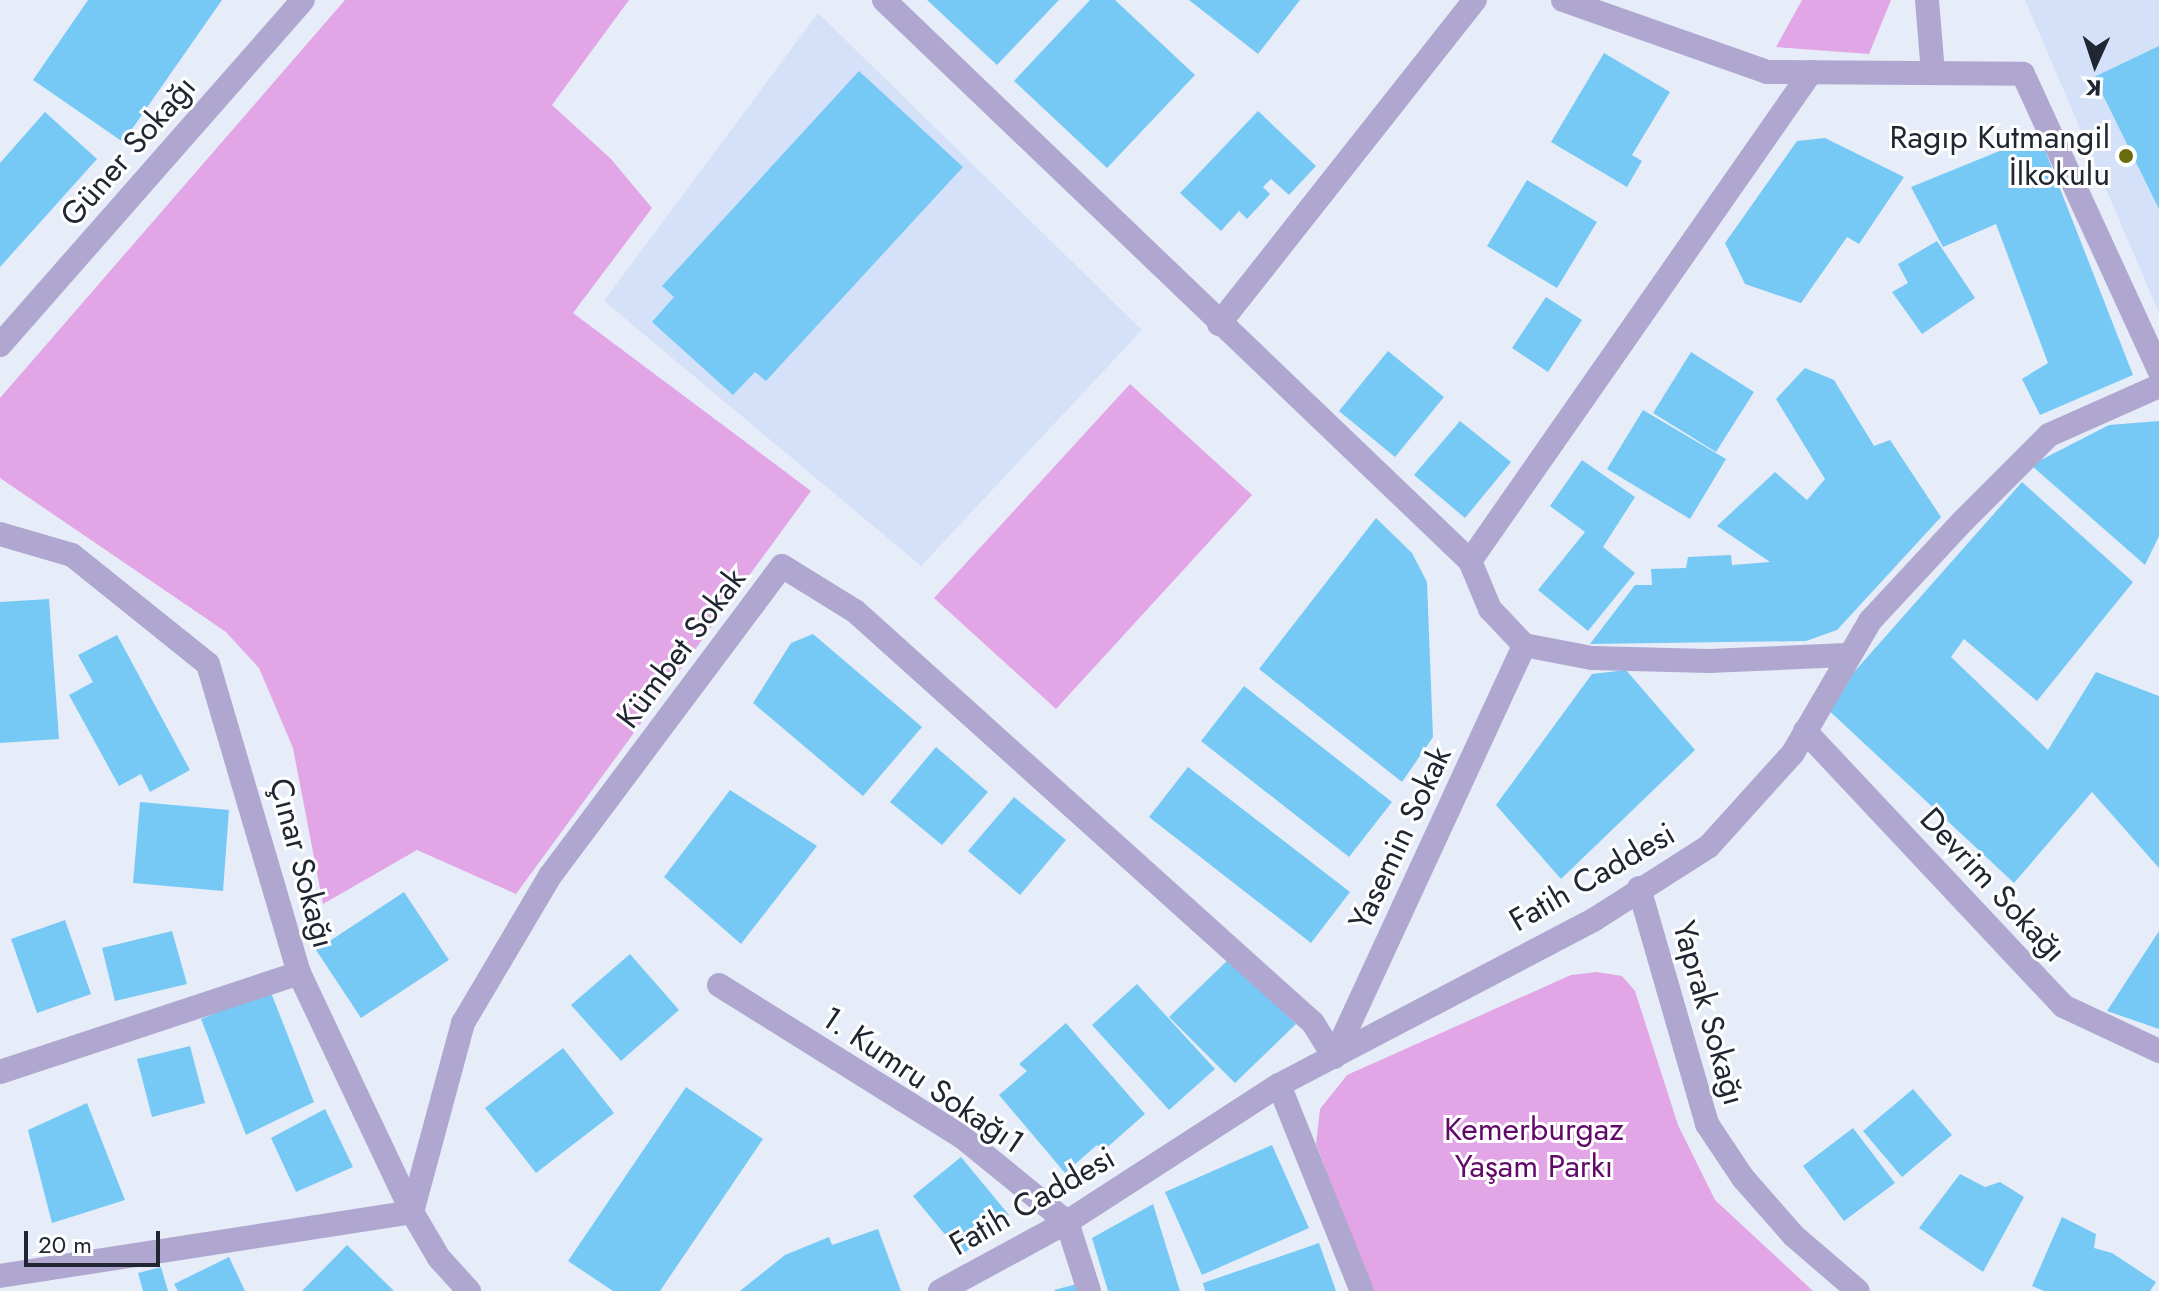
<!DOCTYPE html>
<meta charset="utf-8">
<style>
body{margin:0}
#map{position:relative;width:2159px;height:1291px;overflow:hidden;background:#e6edf9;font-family:Jost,sans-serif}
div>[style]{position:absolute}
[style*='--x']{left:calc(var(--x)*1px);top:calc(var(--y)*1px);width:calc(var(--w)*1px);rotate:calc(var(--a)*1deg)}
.built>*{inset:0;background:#d5e1f8}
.green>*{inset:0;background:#e2a6e7}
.building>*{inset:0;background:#77c9f5}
.street>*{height:24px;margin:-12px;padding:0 12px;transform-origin:12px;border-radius:12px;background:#afa7cf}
.dots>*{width:22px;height:22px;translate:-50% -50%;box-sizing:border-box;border:4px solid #fff;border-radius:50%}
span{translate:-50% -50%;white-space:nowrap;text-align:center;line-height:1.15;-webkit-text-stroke:6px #fff;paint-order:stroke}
.poi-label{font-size:32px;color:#212732}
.right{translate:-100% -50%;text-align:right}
.street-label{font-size:32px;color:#212732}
.park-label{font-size:32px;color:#600968}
.north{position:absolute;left:2055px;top:24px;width:80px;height:80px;-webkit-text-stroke:6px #fff;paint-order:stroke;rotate:183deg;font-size:22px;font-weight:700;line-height:32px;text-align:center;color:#212732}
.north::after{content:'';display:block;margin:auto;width:28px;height:36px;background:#212732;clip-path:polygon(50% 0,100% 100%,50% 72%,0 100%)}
.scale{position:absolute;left:24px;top:1231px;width:136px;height:36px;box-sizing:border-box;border:4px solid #212732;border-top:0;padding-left:10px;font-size:24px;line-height:28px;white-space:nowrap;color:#212732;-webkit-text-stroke:6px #fff;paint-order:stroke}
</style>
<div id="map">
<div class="built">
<div style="clip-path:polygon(2025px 0,2159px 0,2159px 313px)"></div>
<div style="clip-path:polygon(818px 13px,1142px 330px,921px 566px,604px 301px)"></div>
</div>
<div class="green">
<div style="clip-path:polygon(345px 0,629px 0,552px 105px,611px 159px,652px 208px,573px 313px,811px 491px,516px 894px,417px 850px,323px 904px,293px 748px,259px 668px,226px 632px,0 478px,0 398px)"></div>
<div style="clip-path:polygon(1802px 0,1891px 0,1869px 54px,1776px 47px)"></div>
<div style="clip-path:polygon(1130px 384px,1252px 495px,1056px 709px,934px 598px)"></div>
<div style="clip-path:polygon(1597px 972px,1622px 976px,1635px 991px,1678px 1125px,1715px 1200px,1813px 1291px,1373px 1291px,1316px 1144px,1320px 1109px,1347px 1075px,1571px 975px)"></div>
</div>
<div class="building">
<div style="clip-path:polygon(88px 0,222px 0,123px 142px,33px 80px)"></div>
<div style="clip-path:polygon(927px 0,1059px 0,997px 65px)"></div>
<div style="clip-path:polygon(1090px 0,1115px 0,1195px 75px,1107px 168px,1014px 81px)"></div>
<div style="clip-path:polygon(1189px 0,1300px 0,1258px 54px)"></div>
<div style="clip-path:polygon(2159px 46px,2159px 209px,2094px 77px)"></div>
<div style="clip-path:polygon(1604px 53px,1670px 92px,1632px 155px,1642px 161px,1627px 187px,1551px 142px)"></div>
<div style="clip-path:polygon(859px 71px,963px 167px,766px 381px,755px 372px,733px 395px,652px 322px,674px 297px,662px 286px)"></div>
<div style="clip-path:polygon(1258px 111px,1316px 166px,1289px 195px,1271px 179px,1263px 187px,1270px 194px,1247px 219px,1239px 211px,1221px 231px,1180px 193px)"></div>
<div style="clip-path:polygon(45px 112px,97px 159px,0 267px,0 163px)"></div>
<div style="clip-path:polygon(2039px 135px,2133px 375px,2040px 415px,2022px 379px,2048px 363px,1996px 224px,1943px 247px,1911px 187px)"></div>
<div style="clip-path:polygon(1825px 138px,1904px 177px,1859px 244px,1847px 237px,1801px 303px,1745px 284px,1725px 243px,1797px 141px)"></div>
<div style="clip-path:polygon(1527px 180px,1597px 222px,1557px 288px,1487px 246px)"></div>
<div style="clip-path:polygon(1937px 241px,1975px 298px,1922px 334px,1892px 292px,1908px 283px,1898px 264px)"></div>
<div style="clip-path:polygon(1546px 297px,1582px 320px,1548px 372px,1512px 348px)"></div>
<div style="clip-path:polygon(1388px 351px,1444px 397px,1395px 457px,1339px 411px)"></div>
<div style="clip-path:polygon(1691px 352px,1754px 392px,1716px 452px,1653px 413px)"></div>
<div style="clip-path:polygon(1805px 368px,1834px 380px,1874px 446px,1890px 440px,1941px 517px,1837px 630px,1806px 641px,1590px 644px,1635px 585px,1652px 585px,1651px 569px,1686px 568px,1688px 557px,1731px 555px,1732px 565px,1770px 562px,1717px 526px,1775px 472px,1807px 500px,1825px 479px,1776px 399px)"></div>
<div style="clip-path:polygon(1643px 410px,1726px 459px,1690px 519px,1607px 469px)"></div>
<div style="clip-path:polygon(1460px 421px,1511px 462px,1465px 518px,1414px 475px)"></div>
<div style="clip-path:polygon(2159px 421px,2159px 536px,2145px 565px,2031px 465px,2109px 425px)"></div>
<div style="clip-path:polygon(1582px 460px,1635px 497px,1603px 547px,1635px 573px,1588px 631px,1538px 590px,1585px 532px,1550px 506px)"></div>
<div style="clip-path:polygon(2022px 482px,2133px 582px,2037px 701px,1964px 639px,1951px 657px,2048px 750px,2096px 672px,2159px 696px,2159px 868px,2092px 792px,2014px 883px,1824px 706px)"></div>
<div style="clip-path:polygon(1376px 518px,1412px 553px,1427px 582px,1433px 737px,1402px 782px,1259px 669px)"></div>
<div style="clip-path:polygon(49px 599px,59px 739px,0 743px,0 602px)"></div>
<div style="clip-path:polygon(813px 634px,922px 727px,863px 796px,753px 703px,791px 643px)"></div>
<div style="clip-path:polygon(117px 635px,190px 770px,150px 792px,141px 774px,119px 786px,69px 695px,93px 682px,78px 655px)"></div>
<div style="clip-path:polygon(1626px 670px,1695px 750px,1561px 879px,1496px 805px,1592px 674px)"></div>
<div style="clip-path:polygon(1244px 686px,1392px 802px,1349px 857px,1201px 741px)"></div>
<div style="clip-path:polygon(936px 747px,988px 792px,942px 845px,890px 802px)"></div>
<div style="clip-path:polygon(1188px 767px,1350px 892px,1311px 943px,1149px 817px)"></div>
<div style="clip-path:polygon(730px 790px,817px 846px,741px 944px,664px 877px)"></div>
<div style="clip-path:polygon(1014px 797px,1066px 840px,1020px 895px,968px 851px)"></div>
<div style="clip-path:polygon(140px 802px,229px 810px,223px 891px,133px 883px)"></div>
<div style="clip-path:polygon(404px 892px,449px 960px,361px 1018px,316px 950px)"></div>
<div style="clip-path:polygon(65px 920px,91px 994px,37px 1013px,11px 939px)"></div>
<div style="clip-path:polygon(172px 931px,187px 984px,115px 1001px,102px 948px)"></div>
<div style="clip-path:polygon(2159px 931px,2159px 1029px,2107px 1011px)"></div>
<div style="clip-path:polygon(630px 954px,679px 1010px,621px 1061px,571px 1005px)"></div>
<div style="clip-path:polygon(1231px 957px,1296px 1024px,1235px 1083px,1169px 1017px)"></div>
<div style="clip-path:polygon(1137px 984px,1215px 1069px,1169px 1110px,1092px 1025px)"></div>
<div style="clip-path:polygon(270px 990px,314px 1102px,246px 1135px,201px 1019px)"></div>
<div style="clip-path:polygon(1066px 1023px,1145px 1114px,1103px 1151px,1097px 1145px,1065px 1173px,999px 1095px,1027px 1071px,1019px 1064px)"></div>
<div style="clip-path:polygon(190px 1046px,205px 1103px,152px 1117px,137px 1059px)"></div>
<div style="clip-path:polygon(563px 1048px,614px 1113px,536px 1173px,485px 1108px)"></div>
<div style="clip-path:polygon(686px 1087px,763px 1139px,660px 1291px,613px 1291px,568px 1261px)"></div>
<div style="clip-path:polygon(1913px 1089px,1952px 1135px,1902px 1177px,1863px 1131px)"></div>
<div style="clip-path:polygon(87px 1103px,125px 1200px,52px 1223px,28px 1130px)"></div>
<div style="clip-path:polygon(325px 1109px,353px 1167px,296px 1192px,271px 1138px)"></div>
<div style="clip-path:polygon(1853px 1128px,1895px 1183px,1844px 1221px,1803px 1166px)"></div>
<div style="clip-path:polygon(1272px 1145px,1309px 1228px,1202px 1275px,1165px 1192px)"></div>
<div style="clip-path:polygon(961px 1157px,1009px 1215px,962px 1255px,913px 1196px)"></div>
<div style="clip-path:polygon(1960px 1174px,1985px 1187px,2000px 1182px,2024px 1197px,1983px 1272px,1919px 1228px)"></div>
<div style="clip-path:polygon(1153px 1204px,1180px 1291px,1108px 1291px,1092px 1238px)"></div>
<div style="clip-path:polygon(2062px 1217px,2096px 1234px,2094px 1248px,2112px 1253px,2156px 1282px,2150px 1291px,2044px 1291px,2032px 1286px)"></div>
<div style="clip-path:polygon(878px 1229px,901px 1291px,740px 1291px,785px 1255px,829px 1237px,832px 1245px)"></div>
<div style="clip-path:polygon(1319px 1243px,1336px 1291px,1205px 1291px,1203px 1283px)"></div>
<div style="clip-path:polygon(347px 1245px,394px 1291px,302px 1291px)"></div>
<div style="clip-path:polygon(229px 1257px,245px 1291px,178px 1291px,174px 1284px)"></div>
<div style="clip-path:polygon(161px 1267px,168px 1291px,143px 1291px,138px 1273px)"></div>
<div style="clip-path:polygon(1077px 1284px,1079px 1291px,1055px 1291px,1054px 1290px)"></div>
</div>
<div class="street">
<div style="--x:884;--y:0;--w:811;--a:43.75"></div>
<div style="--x:1470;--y:561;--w:52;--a:67.4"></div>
<div style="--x:1490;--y:609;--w:50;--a:46.6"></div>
<div style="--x:1524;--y:645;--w:69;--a:10.8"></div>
<div style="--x:1592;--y:658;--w:117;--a:1.5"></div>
<div style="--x:1709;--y:661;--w:137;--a:-2.5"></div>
<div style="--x:1563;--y:0;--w:217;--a:19.4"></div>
<div style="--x:1768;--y:72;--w:255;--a:0.4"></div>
<div style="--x:2023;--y:74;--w:326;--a:65.3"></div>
<div style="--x:1927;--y:0;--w:73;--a:85.3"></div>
<div style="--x:1219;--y:324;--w:413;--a:-51.7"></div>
<div style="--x:0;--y:345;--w:459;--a:-48.7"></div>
<div style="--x:0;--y:534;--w:75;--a:16.3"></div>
<div style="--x:72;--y:555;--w:174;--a:38.7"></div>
<div style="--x:208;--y:664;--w:322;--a:73.6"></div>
<div style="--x:299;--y:973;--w:264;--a:64.7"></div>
<div style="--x:412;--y:1212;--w:53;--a:59.6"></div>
<div style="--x:439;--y:1258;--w:45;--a:47.7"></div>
<div style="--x:1470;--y:561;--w:596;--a:-55.11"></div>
<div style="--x:1805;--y:731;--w:377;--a:46.8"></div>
<div style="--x:2063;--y:1006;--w:106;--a:25.1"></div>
<div style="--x:1639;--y:888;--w:246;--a:73.9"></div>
<div style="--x:1707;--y:1124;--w:65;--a:56.3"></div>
<div style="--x:1743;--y:1178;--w:77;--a:48.7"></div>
<div style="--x:1794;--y:1236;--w:84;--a:40.7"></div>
<div style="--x:719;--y:985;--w:285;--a:32"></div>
<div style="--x:961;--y:1136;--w:136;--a:39.1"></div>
<div style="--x:1067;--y:1222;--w:72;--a:72.3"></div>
<div style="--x:1334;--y:1057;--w:454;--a:-65.2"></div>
<div style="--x:0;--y:1072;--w:315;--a:-18.3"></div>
<div style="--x:1279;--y:1085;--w:222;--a:68.1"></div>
<div style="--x:0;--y:1276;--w:417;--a:-8.8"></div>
<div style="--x:412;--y:1212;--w:196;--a:-74.9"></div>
<div style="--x:463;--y:1023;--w:171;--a:-59.4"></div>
<div style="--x:550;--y:876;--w:387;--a:-53.2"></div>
<div style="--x:782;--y:566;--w:86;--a:31.7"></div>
<div style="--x:855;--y:611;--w:616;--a:41.97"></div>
<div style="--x:1313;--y:1023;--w:40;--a:58"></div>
<div style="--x:940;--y:1291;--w:145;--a:-28.5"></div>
<div style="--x:1067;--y:1222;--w:252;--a:-32.9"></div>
<div style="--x:1279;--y:1085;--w:357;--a:-27.7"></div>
<div style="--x:1595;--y:919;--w:135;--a:-32.6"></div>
<div style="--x:1709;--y:846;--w:125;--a:-47.9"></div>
<div style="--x:1793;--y:753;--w:153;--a:-59.7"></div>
<div style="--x:1870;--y:621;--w:137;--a:-47.1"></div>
<div style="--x:1963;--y:521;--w:122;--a:-45"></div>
<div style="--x:2049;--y:435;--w:120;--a:-24"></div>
</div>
<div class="dots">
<div style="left:2126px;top:156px;background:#686c0e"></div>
</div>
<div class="poi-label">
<span class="right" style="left:2110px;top:156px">Ragıp Kutmangil<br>İlkokulu</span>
</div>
<div class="street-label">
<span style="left:128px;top:151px;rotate:-49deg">Güner Sokağı</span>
<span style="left:681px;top:648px;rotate:-53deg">Kümbet Sokak</span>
<span style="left:1400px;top:838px;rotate:-65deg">Yasemin Sokak</span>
<span style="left:302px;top:863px;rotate:75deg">Çınar Sokağı</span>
<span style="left:1592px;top:877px;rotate:-30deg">Fatih Caddesi</span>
<span style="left:1993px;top:885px;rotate:47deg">Devrim Sokağı</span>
<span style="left:1709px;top:1013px;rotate:74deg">Yaprak Sokağı</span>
<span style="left:923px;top:1080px;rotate:34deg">1. Kumru Sokağı1</span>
<span style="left:1032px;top:1201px;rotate:-30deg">Fatih Caddesi</span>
</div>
<div class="park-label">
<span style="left:1534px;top:1148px">Kemerburgaz<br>Yaşam Parkı</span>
</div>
<div class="north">K</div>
<div class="scale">20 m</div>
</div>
